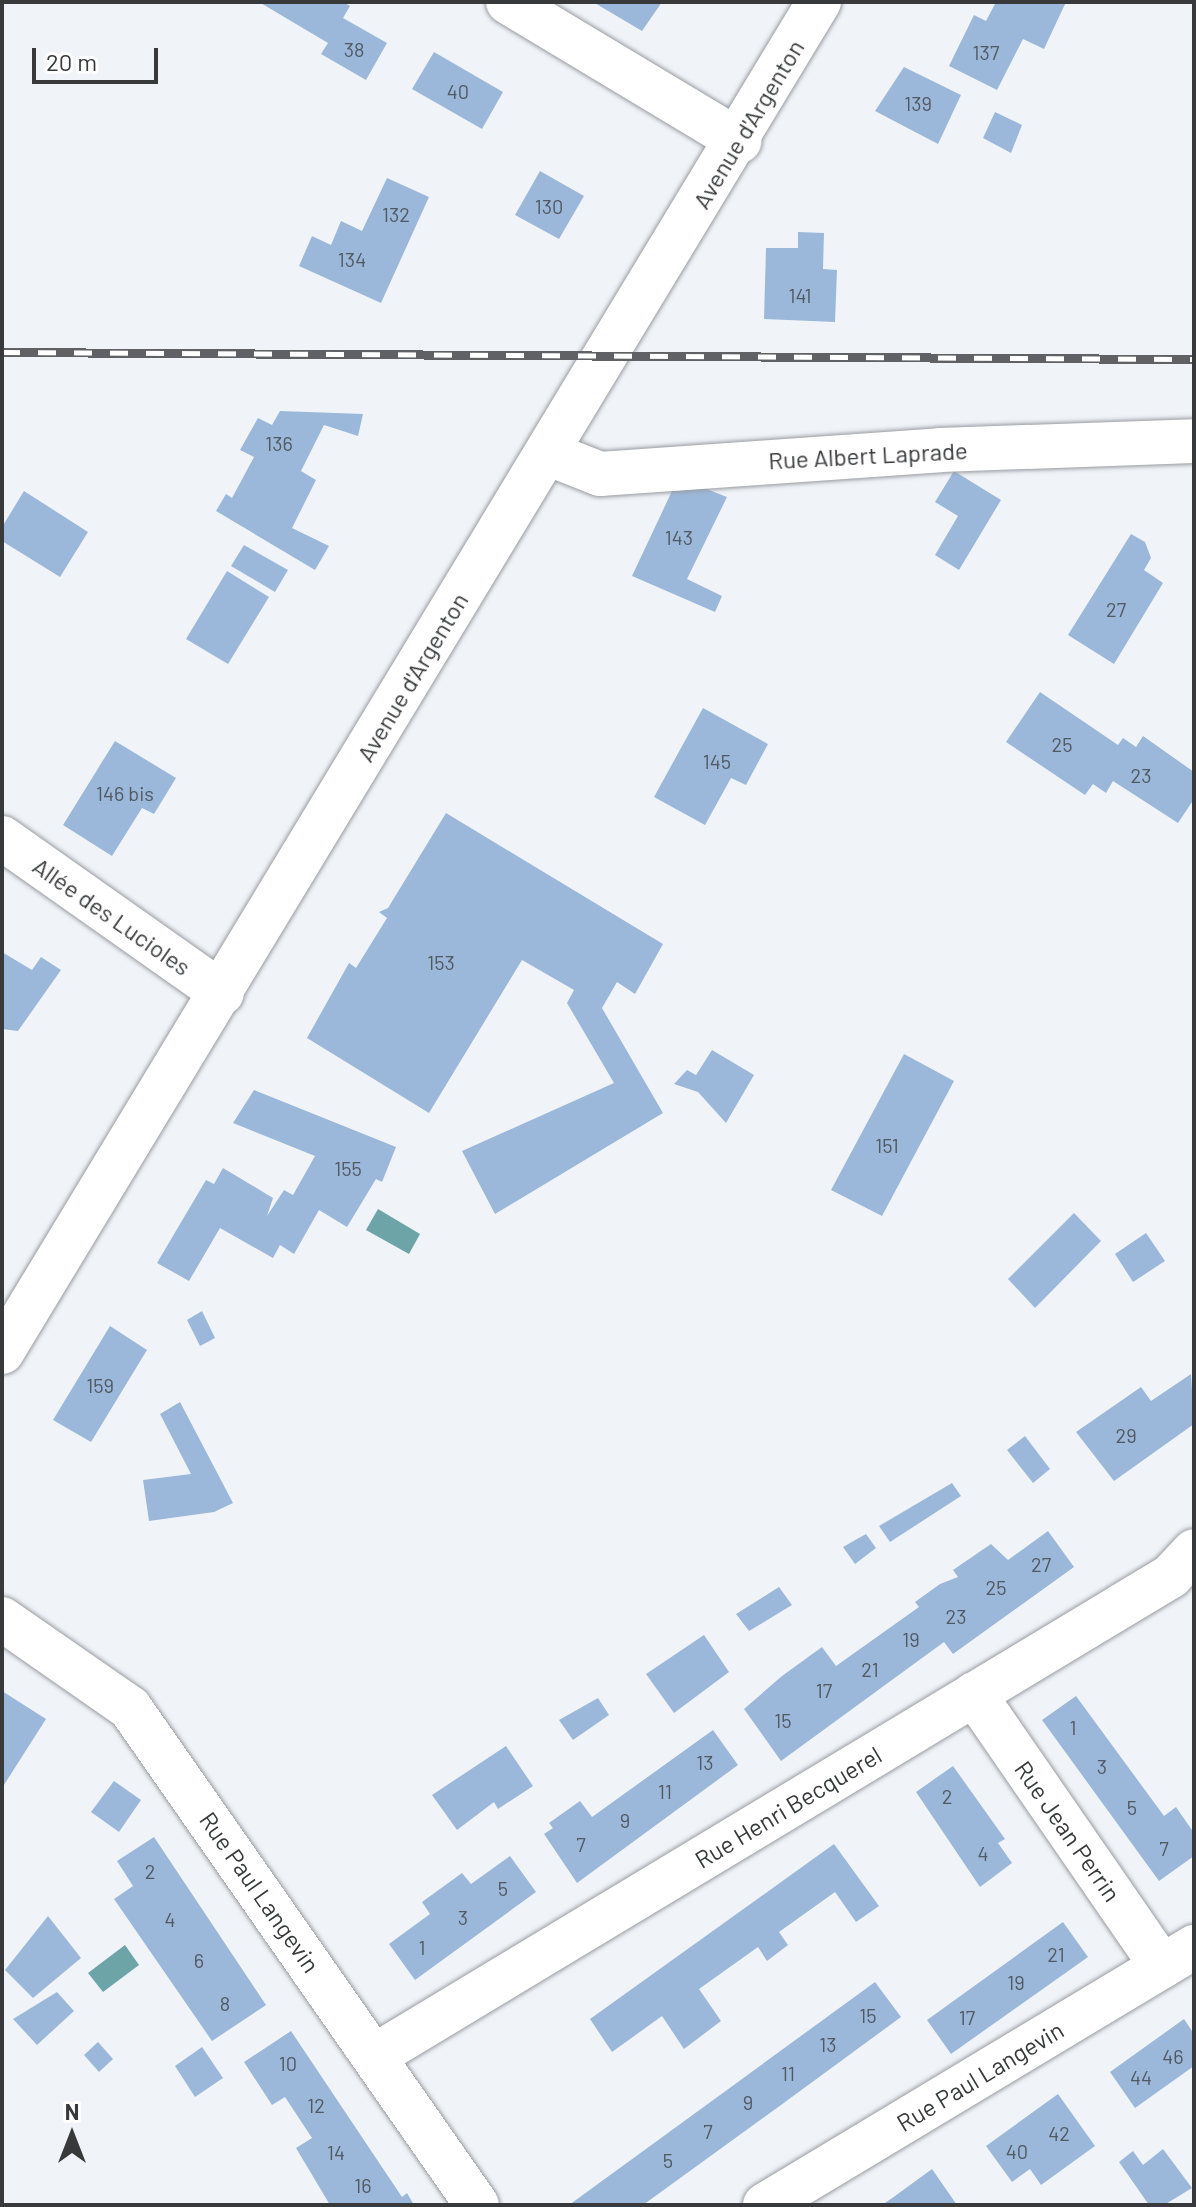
<!DOCTYPE html>
<meta charset="utf-8">
<style>
body{margin:0}
#map{position:relative;width:1196px;height:2207px;overflow:hidden;background:#f0f4f9;font-family:Barlow,sans-serif}
div>[style]{position:absolute}
[style*='--x']{left:calc(var(--x)*1px);top:calc(var(--y)*1px);width:calc(var(--w)*1px);rotate:calc(var(--a)*1deg)}
.water>*{inset:0;background:#6ca4a8}
.building>*{inset:0;background:#9bb8da}
.roads{filter:drop-shadow(0 0 2px #989ca0) drop-shadow(0 0 2px #989ca0)}
.minor>*{height:44px;margin:-22px;padding:0 22px;transform-origin:22px;border-radius:22px;background:#fff}
.major>*{height:44px;margin:-22px;padding:0 22px;transform-origin:22px;border-radius:22px;background:#fff}
.rail>*{height:9px;margin-top:-4.5px;transform-origin:0;background:repeating-linear-gradient(90deg,#fff 0 18px,#5f6164 0 36px);box-sizing:border-box;border-block:2px solid #5f6164}
span{translate:-50% -50%;white-space:nowrap;text-align:center;line-height:1.15;-webkit-text-stroke:6px #fff;paint-order:stroke}
.number-label{font-size:20px;color:#515963}
.number-label span{-webkit-text-stroke-width:0}
.street-label{font-size:24px;color:#38393b}
.frame{position:absolute;inset:0;border:4px solid #38393b;pointer-events:none}
.north{position:absolute;left:32px;top:2095px;width:80px;height:80px;-webkit-text-stroke:6px #fff;paint-order:stroke;rotate:0deg;font-size:22px;font-weight:700;line-height:32px;text-align:center;color:#38393b}
.north::after{content:'';display:block;margin:auto;width:28px;height:36px;background:#38393b;clip-path:polygon(50% 0,100% 100%,50% 72%,0 100%)}
.scale{position:absolute;left:32px;top:48px;width:126px;height:36px;box-sizing:border-box;border:4px solid #38393b;border-top:0;padding-left:10px;font-size:24px;line-height:28px;white-space:nowrap;color:#38393b;-webkit-text-stroke:6px #fff;paint-order:stroke}
</style>
<div id="map">
<div class="water">
<div style="clip-path:polygon(378px 1209px,420px 1234px,409px 1254px,366px 1230px)"></div>
<div style="clip-path:polygon(125px 1945px,139px 1965px,103px 1992px,88px 1973px)"></div>
</div>
<div class="building">
<div style="clip-path:polygon(259px 2px,343px 2px,350px 6px,343px 18px,387px 43px,366px 80px,321px 54px,328px 43px)"></div>
<div style="clip-path:polygon(593px 2px,662px 2px,642px 31px)"></div>
<div style="clip-path:polygon(996px 2px,1066px 2px,1044px 49px,1023px 39px,997px 90px,949px 66px,974px 15px,986px 21px)"></div>
<div style="clip-path:polygon(434px 52px,503px 92px,482px 129px,412px 89px)"></div>
<div style="clip-path:polygon(904px 67px,961px 95px,938px 144px,875px 111px)"></div>
<div style="clip-path:polygon(995px 112px,1022px 125px,1011px 153px,983px 138px)"></div>
<div style="clip-path:polygon(540px 171px,584px 196px,559px 239px,515px 215px)"></div>
<div style="clip-path:polygon(387px 178px,429px 197px,381px 303px,299px 266px,312px 236px,331px 245px,341px 221px,362px 231px)"></div>
<div style="clip-path:polygon(798px 232px,824px 233px,823px 269px,837px 270px,835px 322px,764px 319px,766px 248px,798px 248px)"></div>
<div style="clip-path:polygon(280px 411px,363px 414px,358px 436px,324px 425px,301px 471px,316px 480px,292px 528px,329px 546px,315px 570px,216px 511px,226px 494px,232px 498px,254px 457px,240px 450px,258px 418px,272px 425px)"></div>
<div style="clip-path:polygon(954px 471px,1001px 500px,959px 570px,935px 555px,958px 516px,935px 502px)"></div>
<div style="clip-path:polygon(704px 488px,727px 497px,687px 579px,722px 596px,715px 612px,632px 576px,672px 491px)"></div>
<div style="clip-path:polygon(24px 491px,88px 532px,60px 577px,2px 541px,2px 527px)"></div>
<div style="clip-path:polygon(1131px 534px,1145px 542px,1151px 558px,1144px 570px,1163px 583px,1114px 664px,1068px 635px)"></div>
<div style="clip-path:polygon(244px 545px,288px 570px,275px 592px,231px 566px)"></div>
<div style="clip-path:polygon(227px 571px,269px 597px,228px 664px,186px 639px)"></div>
<div style="clip-path:polygon(1040px 692px,1118px 745px,1123px 738px,1136px 747px,1143px 736px,1194px 772px,1194px 799px,1178px 823px,1113px 781px,1106px 793px,1093px 784px,1085px 795px,1006px 742px)"></div>
<div style="clip-path:polygon(703px 708px,768px 744px,746px 785px,731px 778px,705px 825px,654px 797px)"></div>
<div style="clip-path:polygon(115px 741px,176px 778px,154px 814px,142px 808px,112px 856px,63px 825px)"></div>
<div style="clip-path:polygon(446px 813px,663px 944px,635px 994px,617px 982px,602px 1008px,663px 1113px,495px 1214px,462px 1151px,614px 1083px,567px 1003px,574px 990px,522px 960px,429px 1113px,307px 1038px,349px 963px,356px 968px,387px 918px,379px 912px,388px 908px)"></div>
<div style="clip-path:polygon(2px 952px,32px 970px,41px 957px,61px 970px,18px 1031px,2px 1029px)"></div>
<div style="clip-path:polygon(712px 1050px,754px 1075px,726px 1123px,698px 1092px,674px 1084px,687px 1070px,696px 1075px)"></div>
<div style="clip-path:polygon(904px 1054px,954px 1081px,882px 1216px,831px 1190px)"></div>
<div style="clip-path:polygon(254px 1090px,396px 1147px,382px 1182px,376px 1179px,347px 1227px,319px 1210px,294px 1254px,280px 1245px,273px 1258px,220px 1228px,189px 1281px,157px 1263px,206px 1180px,214px 1184px,223px 1168px,273px 1198px,267px 1216px,284px 1190px,293px 1195px,315px 1156px,233px 1123px)"></div>
<div style="clip-path:polygon(1074px 1213px,1101px 1241px,1035px 1308px,1008px 1279px)"></div>
<div style="clip-path:polygon(1146px 1233px,1165px 1261px,1133px 1282px,1115px 1254px)"></div>
<div style="clip-path:polygon(202px 1311px,215px 1338px,200px 1346px,187px 1320px)"></div>
<div style="clip-path:polygon(110px 1326px,147px 1350px,91px 1442px,53px 1420px)"></div>
<div style="clip-path:polygon(1191px 1374px,1194px 1424px,1114px 1481px,1076px 1432px,1141px 1387px,1151px 1401px)"></div>
<div style="clip-path:polygon(180px 1402px,233px 1503px,214px 1512px,149px 1521px,143px 1480px,191px 1474px,160px 1414px)"></div>
<div style="clip-path:polygon(1025px 1436px,1050px 1469px,1033px 1483px,1007px 1450px)"></div>
<div style="clip-path:polygon(952px 1483px,961px 1496px,890px 1542px,879px 1526px)"></div>
<div style="clip-path:polygon(1048px 1531px,1074px 1567px,953px 1654px,944px 1642px,781px 1761px,744px 1709px,782px 1676px,822px 1647px,836px 1666px,919px 1607px,915px 1602px,940px 1584px,958px 1577px,953px 1570px,991px 1544px,1008px 1560px)"></div>
<div style="clip-path:polygon(866px 1534px,876px 1548px,855px 1564px,843px 1547px)"></div>
<div style="clip-path:polygon(779px 1587px,792px 1605px,749px 1631px,736px 1614px)"></div>
<div style="clip-path:polygon(704px 1635px,729px 1672px,674px 1713px,646px 1674px)"></div>
<div style="clip-path:polygon(2px 1691px,46px 1719px,2px 1788px)"></div>
<div style="clip-path:polygon(1076px 1696px,1164px 1816px,1176px 1807px,1194px 1833px,1194px 1856px,1159px 1881px,1042px 1720px)"></div>
<div style="clip-path:polygon(598px 1698px,609px 1715px,573px 1740px,559px 1720px)"></div>
<div style="clip-path:polygon(713px 1730px,738px 1765px,577px 1883px,544px 1834px,553px 1828px,549px 1823px,580px 1801px,592px 1817px)"></div>
<div style="clip-path:polygon(506px 1746px,533px 1786px,498px 1809px,494px 1802px,457px 1830px,432px 1795px)"></div>
<div style="clip-path:polygon(953px 1766px,1005px 1839px,998px 1843px,1012px 1863px,980px 1887px,916px 1792px)"></div>
<div style="clip-path:polygon(114px 1781px,141px 1800px,119px 1832px,91px 1812px)"></div>
<div style="clip-path:polygon(154px 1837px,266px 2005px,212px 2041px,114px 1899px,133px 1886px,117px 1861px)"></div>
<div style="clip-path:polygon(834px 1844px,879px 1906px,856px 1922px,835px 1892px,779px 1932px,788px 1945px,767px 1961px,758px 1947px,699px 1989px,721px 2021px,684px 2049px,662px 2016px,612px 2052px,590px 2019px)"></div>
<div style="clip-path:polygon(510px 1856px,536px 1892px,415px 1980px,389px 1944px,430px 1914px,422px 1902px,462px 1873px,471px 1884px)"></div>
<div style="clip-path:polygon(48px 1916px,81px 1958px,33px 1998px,5px 1970px)"></div>
<div style="clip-path:polygon(1063px 1922px,1088px 1957px,951px 2054px,927px 2020px)"></div>
<div style="clip-path:polygon(875px 1982px,901px 2017px,781px 2105px,643px 2205px,569px 2205px)"></div>
<div style="clip-path:polygon(57px 1992px,74px 2011px,37px 2045px,13px 2019px)"></div>
<div style="clip-path:polygon(1184px 2019px,1194px 2034px,1194px 2066px,1135px 2108px,1110px 2072px)"></div>
<div style="clip-path:polygon(291px 2031px,402px 2197px,407px 2193px,414px 2205px,330px 2205px,296px 2148px,312px 2138px,285px 2097px,272px 2105px,244px 2062px)"></div>
<div style="clip-path:polygon(98px 2042px,113px 2059px,99px 2072px,84px 2055px)"></div>
<div style="clip-path:polygon(202px 2047px,223px 2078px,195px 2097px,175px 2066px)"></div>
<div style="clip-path:polygon(1058px 2094px,1095px 2146px,1041px 2185px,1030px 2169px,1012px 2182px,986px 2146px)"></div>
<div style="clip-path:polygon(1163px 2149px,1192px 2188px,1164px 2205px,1149px 2205px,1119px 2162px,1133px 2151px,1143px 2165px)"></div>
<div style="clip-path:polygon(932px 2169px,957px 2205px,882px 2205px,895px 2196px)"></div>
</div>
<div class="roads">
<div class="minor">
<div style="--x:508;--y:2;--w:270;--a:31"></div>
<div style="--x:547;--y:453;--w:57;--a:21.6"></div>
<div style="--x:600;--y:474;--w:341;--a:-4"></div>
<div style="--x:940;--y:450;--w:254;--a:-2"></div>
<div style="--x:2;--y:838;--w:269;--a:35.2"></div>
<div style="--x:2;--y:1619;--w:156;--a:34.8"></div>
<div style="--x:130;--y:1708;--w:606;--a:55.08"></div>
<div style="--x:974;--y:1694;--w:331;--a:55.4"></div>
<div style="--x:376;--y:2055;--w:928;--a:-31.07"></div>
<div style="--x:1171;--y:1576;--w:34;--a:-47"></div>
<div style="--x:765;--y:2205;--w:501;--a:-31.02"></div>
</div>
<div class="major">
<div style="--x:2;--y:1352;--w:1578;--a:-58.82"></div>
</div>
</div>
<div class="rail">
<div style="--x:2;--y:352;--w:1192;--a:0.34"></div>
</div>
<div class="number-label">
<span style="left:354px;top:49px">38</span>
<span style="left:986px;top:52px">137</span>
<span style="left:458px;top:91px">40</span>
<span style="left:918px;top:103px">139</span>
<span style="left:549px;top:206px">130</span>
<span style="left:396px;top:214px">132</span>
<span style="left:352px;top:259px">134</span>
<span style="left:800px;top:295px">141</span>
<span style="left:279px;top:443px">136</span>
<span style="left:679px;top:537px">143</span>
<span style="left:1116px;top:609px">27</span>
<span style="left:1062px;top:744px">25</span>
<span style="left:717px;top:761px">145</span>
<span style="left:1141px;top:775px">23</span>
<span style="left:125px;top:793px">146 bis</span>
<span style="left:441px;top:962px">153</span>
<span style="left:887px;top:1145px">151</span>
<span style="left:348px;top:1168px">155</span>
<span style="left:100px;top:1385px">159</span>
<span style="left:1126px;top:1435px">29</span>
<span style="left:1041px;top:1564px">27</span>
<span style="left:996px;top:1587px">25</span>
<span style="left:956px;top:1616px">23</span>
<span style="left:911px;top:1639px">19</span>
<span style="left:870px;top:1669px">21</span>
<span style="left:824px;top:1690px">17</span>
<span style="left:783px;top:1720px">15</span>
<span style="left:1073px;top:1727px">1</span>
<span style="left:705px;top:1762px">13</span>
<span style="left:1102px;top:1766px">3</span>
<span style="left:665px;top:1791px">11</span>
<span style="left:947px;top:1796px">2</span>
<span style="left:1132px;top:1807px">5</span>
<span style="left:625px;top:1820px">9</span>
<span style="left:581px;top:1844px">7</span>
<span style="left:1164px;top:1848px">7</span>
<span style="left:983px;top:1853px">4</span>
<span style="left:150px;top:1871px">2</span>
<span style="left:503px;top:1888px">5</span>
<span style="left:463px;top:1917px">3</span>
<span style="left:170px;top:1919px">4</span>
<span style="left:422px;top:1947px">1</span>
<span style="left:1056px;top:1954px">21</span>
<span style="left:199px;top:1960px">6</span>
<span style="left:1016px;top:1982px">19</span>
<span style="left:225px;top:2003px">8</span>
<span style="left:868px;top:2015px">15</span>
<span style="left:967px;top:2017px">17</span>
<span style="left:828px;top:2044px">13</span>
<span style="left:1173px;top:2056px">46</span>
<span style="left:288px;top:2063px">10</span>
<span style="left:788px;top:2073px">11</span>
<span style="left:1141px;top:2077px">44</span>
<span style="left:748px;top:2102px">9</span>
<span style="left:316px;top:2105px">12</span>
<span style="left:708px;top:2131px">7</span>
<span style="left:1059px;top:2133px">42</span>
<span style="left:1017px;top:2151px">40</span>
<span style="left:336px;top:2152px">14</span>
<span style="left:668px;top:2160px">5</span>
<span style="left:363px;top:2185px">16</span>
</div>
<div class="street-label">
<span style="left:748px;top:124px;rotate:-59deg">Avenue d'Argenton</span>
<span style="left:868px;top:455px;rotate:-3deg">Rue Albert Laprade</span>
<span style="left:412px;top:677px;rotate:-59deg">Avenue d'Argenton</span>
<span style="left:112px;top:916px;rotate:35deg">Allée des Lucioles</span>
<span style="left:788px;top:1807px;rotate:-31deg">Rue Henri Becquerel</span>
<span style="left:1068px;top:1831px;rotate:55deg">Rue Jean Perrin</span>
<span style="left:260px;top:1892px;rotate:55deg">Rue Paul Langevin</span>
<span style="left:980px;top:2076px;rotate:-31deg">Rue Paul Langevin</span>
</div>
<div class="frame"></div>
<div class="north">N</div>
<div class="scale">20 m</div>
</div>
